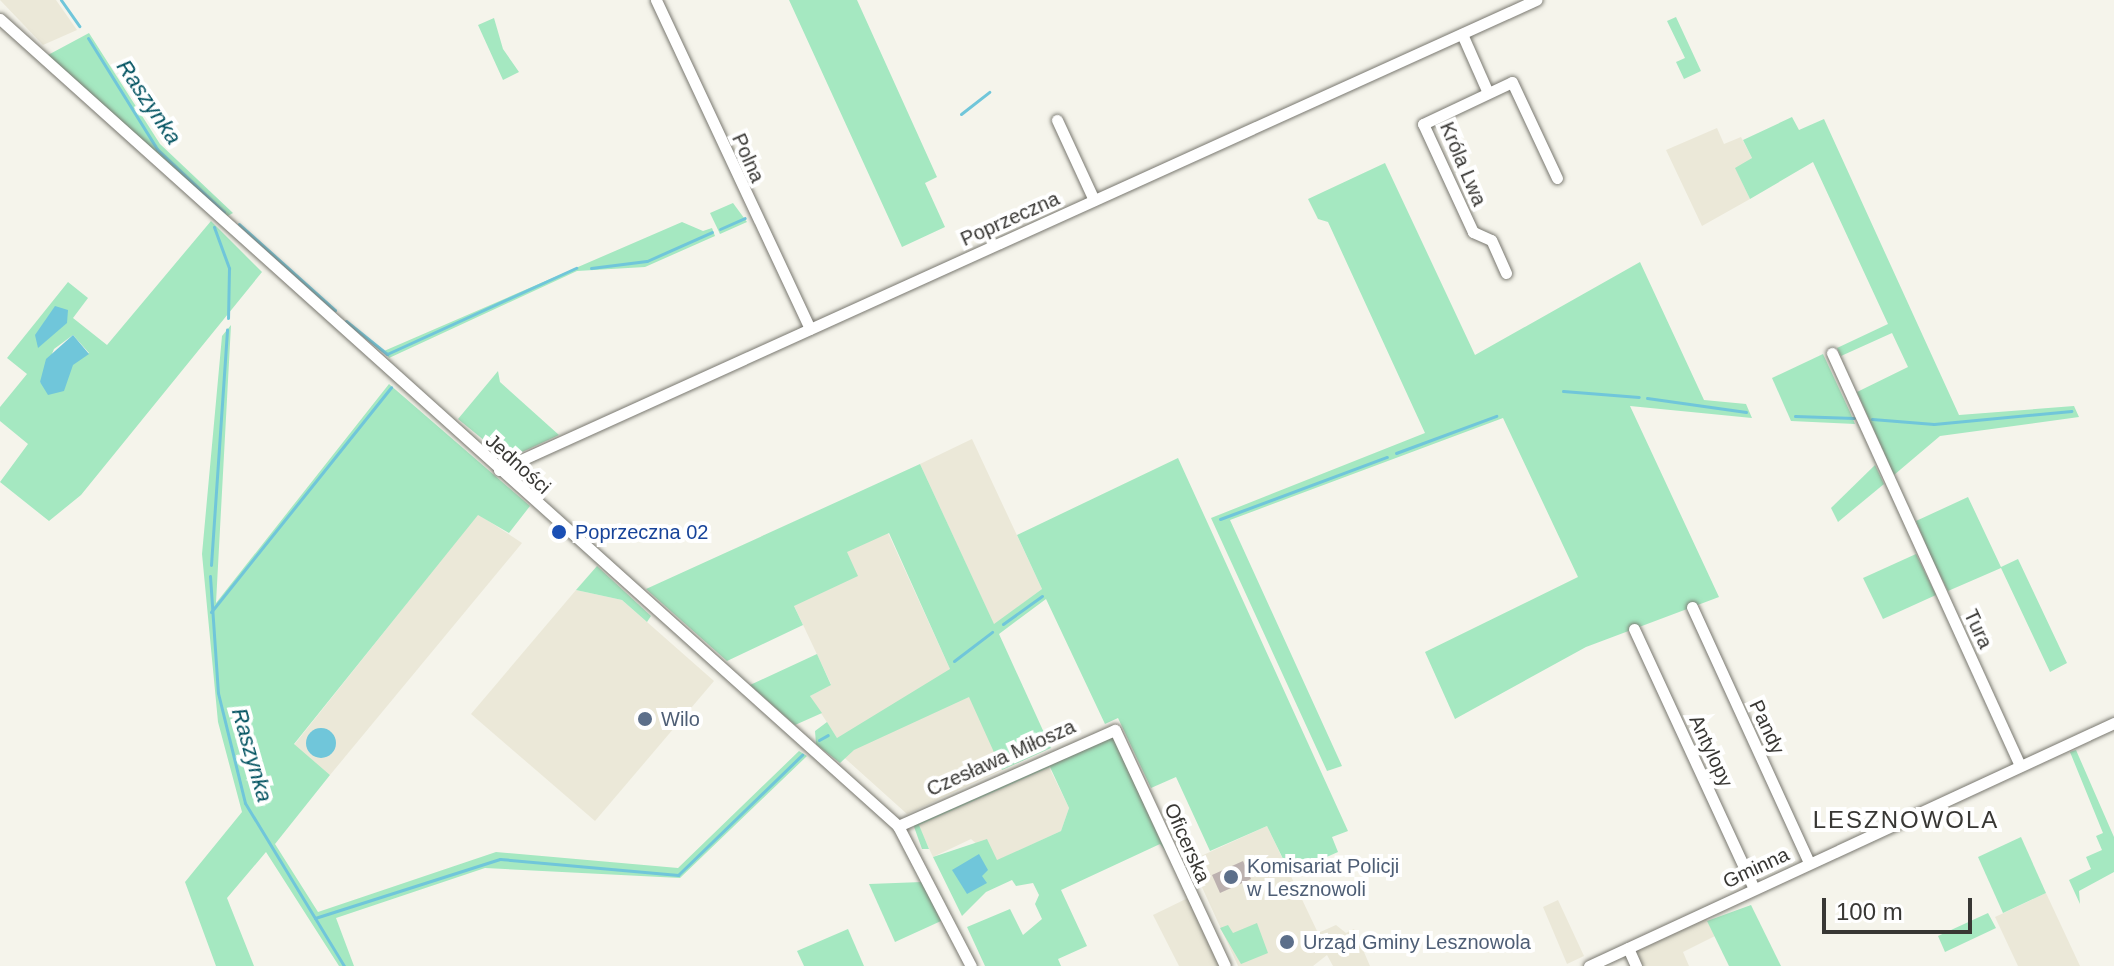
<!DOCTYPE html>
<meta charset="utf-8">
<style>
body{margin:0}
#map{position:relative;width:2114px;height:966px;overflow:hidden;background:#f5f4eb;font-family:Arial,sans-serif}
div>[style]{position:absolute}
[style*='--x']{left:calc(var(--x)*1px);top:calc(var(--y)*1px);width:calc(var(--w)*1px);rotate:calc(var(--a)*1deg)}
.built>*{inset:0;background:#ebe8d8}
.green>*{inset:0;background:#a5e8c1}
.water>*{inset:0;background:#70c6da}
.round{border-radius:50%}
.stream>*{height:3px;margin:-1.5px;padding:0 1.5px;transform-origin:1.5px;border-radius:1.5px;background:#70c6da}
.building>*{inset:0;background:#bcb1af}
.roads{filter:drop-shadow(0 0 2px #797870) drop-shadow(0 0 2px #797870)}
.minor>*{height:11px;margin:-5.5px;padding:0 5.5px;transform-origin:5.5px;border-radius:5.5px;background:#fff}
.dots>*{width:22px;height:22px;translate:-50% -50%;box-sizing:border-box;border:4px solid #fff;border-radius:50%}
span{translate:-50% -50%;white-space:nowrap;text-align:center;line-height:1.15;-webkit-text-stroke:8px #fff;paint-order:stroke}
.street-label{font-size:20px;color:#383734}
.transit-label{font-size:20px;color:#164399}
.left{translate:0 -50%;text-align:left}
.service-label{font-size:20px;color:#4e5e75}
.water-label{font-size:22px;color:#015260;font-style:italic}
.quarter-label{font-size:24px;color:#383734;letter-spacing:2px}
.scale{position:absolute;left:1822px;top:898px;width:150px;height:36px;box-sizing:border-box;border:4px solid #383734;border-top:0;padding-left:10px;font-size:24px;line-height:28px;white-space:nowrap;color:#383734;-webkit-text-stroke:6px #fff;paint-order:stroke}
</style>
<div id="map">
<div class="built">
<div style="clip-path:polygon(0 0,56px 0,77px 30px,43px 45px)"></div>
<div style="clip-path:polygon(1717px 128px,1724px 144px,1741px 137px,1752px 158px,1736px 169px,1750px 199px,1702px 226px,1666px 150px)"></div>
<div style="clip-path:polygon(972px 439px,1042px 589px,994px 625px,920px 464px)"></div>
<div style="clip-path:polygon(878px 511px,950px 669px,1037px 754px,907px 814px,828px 743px,837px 738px,810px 696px,831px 684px,761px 536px)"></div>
<div style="clip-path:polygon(478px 514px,522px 543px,330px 775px,294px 745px)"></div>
<div style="clip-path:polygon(576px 590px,622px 600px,714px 681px,595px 821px,471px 714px)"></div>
<div style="clip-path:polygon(1049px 767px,1069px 808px,1061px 831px,996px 861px,971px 839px,933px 857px,918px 825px)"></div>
<div style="clip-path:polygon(1267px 826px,1318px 933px,1336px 925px,1346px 933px,1354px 929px,1370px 966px,1333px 966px,1327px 955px,1313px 966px,1238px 966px,1190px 861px)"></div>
<div style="clip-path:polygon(2046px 893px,2080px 966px,2018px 966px,1995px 917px)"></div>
<div style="clip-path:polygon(1188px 898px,1220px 966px,1179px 966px,1153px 915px)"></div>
<div style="clip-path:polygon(1558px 900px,1584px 956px,1567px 964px,1543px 907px)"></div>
<div style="clip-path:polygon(1706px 918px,1715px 936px,1683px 952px,1689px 966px,1640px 966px,1638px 951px)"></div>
</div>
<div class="green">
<div style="clip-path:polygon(789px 0,857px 0,937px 177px,925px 183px,945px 227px,902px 247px)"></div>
<div style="clip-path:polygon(1676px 17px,1701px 71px,1684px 79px,1676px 62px,1685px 58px,1667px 21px)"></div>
<div style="clip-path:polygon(494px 18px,503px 49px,519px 72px,503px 80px,478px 25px)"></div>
<div style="clip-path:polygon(89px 33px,160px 144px,233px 213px,226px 217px,48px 55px)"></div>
<div style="clip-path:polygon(1792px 117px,1799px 130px,1824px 119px,1959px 415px,2074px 406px,2079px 417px,1940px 436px,1894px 475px,1857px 392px,1908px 367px,1892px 333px,1841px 356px,1837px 348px,1888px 324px,1813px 162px,1750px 199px,1735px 168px,1752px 158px,1743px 140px)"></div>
<div style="clip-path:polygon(1385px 163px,1475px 355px,1640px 262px,1704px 400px,1746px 404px,1752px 418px,1630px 406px,1719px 597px,1586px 647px,1455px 719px,1425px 652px,1578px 577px,1503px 418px,1230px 520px,1342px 766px,1327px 771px,1211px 518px,1425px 433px,1328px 222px,1318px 219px,1308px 199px)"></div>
<div style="clip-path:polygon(733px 203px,747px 222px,720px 234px,710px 213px)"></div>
<div style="clip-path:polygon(evenodd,211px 221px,262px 272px,81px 495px,49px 521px,0 482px,28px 444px,0 421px,0 407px,27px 374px,7px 358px,68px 282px,88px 298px,73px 318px,107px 345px,211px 221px,73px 335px,89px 353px,40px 383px,54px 349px,73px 335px)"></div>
<div style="clip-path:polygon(682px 222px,703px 231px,712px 228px,715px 236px,645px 267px,577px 271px,389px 358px,384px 351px)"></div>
<div style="clip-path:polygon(231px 325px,216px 603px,389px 384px,530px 506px,509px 533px,478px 515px,294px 744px,330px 775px,275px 844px,318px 912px,496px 852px,678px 868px,799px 751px,807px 756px,680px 878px,485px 868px,336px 918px,354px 966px,339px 966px,266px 852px,227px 898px,254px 966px,216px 966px,185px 882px,242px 812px,218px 722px,202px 554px,222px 336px)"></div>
<div style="clip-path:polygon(1823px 354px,1850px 412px,1855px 424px,1791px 421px,1772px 378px)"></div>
<div style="clip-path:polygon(498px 371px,500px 382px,559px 435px,507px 459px,458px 419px)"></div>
<div style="clip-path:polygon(1178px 458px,1348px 831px,1332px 837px,1338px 852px,1290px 873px,1267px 826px,1210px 851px,1176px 777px,1151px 788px,1118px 718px,1105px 724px,1046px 599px,999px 634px,1051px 748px,1002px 770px,969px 697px,854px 750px,840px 763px,816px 744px,815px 731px,827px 722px,837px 738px,950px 669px,889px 533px,847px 552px,858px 576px,794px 606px,803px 625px,727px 661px,646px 589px,920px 464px,994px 624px,1042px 589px,1017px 535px)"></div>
<div style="clip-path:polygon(1875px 465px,1884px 484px,1838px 522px,1831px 508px)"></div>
<div style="clip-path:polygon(1968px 497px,2001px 567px,2018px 559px,2067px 663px,2050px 672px,2001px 568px,1948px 591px,1931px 557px,1916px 521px)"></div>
<div style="clip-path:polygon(1916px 554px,1936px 595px,1883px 619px,1863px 578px)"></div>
<div style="clip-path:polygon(597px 566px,651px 616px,647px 622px,622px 600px,576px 590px)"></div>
<div style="clip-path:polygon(817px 654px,831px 685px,810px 696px,822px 713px,795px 725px,750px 685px)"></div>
<div style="clip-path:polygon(1112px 736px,1169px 855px,1160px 844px,1061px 890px,1087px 946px,1058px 959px,1061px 966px,985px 966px,967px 927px,1010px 909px,1023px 935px,1042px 919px,1035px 904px,1039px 895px,1033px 883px,1016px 886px,1012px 880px,986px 892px,962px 916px,933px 857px,987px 839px,997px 860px,1061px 831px,1069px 808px,1050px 767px,919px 825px,929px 849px,922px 849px,913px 824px)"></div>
<div style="clip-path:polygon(2076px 750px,2114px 837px,2114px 872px,2079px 891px,2080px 904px,2069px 880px,2091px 869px,2086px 857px,2102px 850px,2096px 836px,2103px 833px,2070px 752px)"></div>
<div style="clip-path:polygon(2021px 837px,2046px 893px,2003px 913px,1978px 857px)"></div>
<div style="clip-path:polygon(922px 882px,941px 921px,895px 942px,869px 884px)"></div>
<div style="clip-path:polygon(1751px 905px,1781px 966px,1729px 966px,1707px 921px)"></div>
<div style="clip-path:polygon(1988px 913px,1996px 928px,1945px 952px,1938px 936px)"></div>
<div style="clip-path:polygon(1257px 923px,1268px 953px,1241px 964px,1220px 928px,1228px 925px,1233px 933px)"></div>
<div style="clip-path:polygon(848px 929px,864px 966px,804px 966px,797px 951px)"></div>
</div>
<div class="water">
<div style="clip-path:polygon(55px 306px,68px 310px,67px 323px,38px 348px,35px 335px)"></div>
<div style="clip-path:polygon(73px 335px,89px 354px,73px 365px,64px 391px,48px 395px,40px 382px,46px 359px)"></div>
<div class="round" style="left:306px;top:728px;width:30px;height:30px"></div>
<div style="clip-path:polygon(979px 854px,988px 870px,982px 876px,987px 883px,967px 894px,952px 870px)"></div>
</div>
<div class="stream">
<div style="--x:61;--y:0;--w:32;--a:55"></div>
<div style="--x:88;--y:38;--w:131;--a:58.1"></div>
<div style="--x:157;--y:149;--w:92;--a:43.2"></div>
<div style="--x:961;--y:114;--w:36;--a:-38"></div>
<div style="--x:239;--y:224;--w:129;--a:41.9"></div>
<div style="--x:214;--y:227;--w:44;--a:69.9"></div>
<div style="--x:229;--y:268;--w:50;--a:91.1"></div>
<div style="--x:720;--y:229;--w:27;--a:-24"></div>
<div style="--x:591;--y:268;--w:56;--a:-7.1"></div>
<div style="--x:647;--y:261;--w:71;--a:-24"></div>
<div style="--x:346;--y:321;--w:53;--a:38.8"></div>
<div style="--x:387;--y:354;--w:208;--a:-24.5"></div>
<div style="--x:1563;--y:391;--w:76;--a:4.5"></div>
<div style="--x:1647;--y:398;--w:100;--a:8"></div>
<div style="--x:1795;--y:416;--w:59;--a:1.9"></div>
<div style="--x:1872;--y:419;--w:62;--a:4.6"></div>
<div style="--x:1934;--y:424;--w:138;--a:-5.4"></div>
<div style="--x:1396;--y:453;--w:107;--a:-20.3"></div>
<div style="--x:1220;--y:519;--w:178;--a:-20.4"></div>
<div style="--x:211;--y:565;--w:236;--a:-86.1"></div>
<div style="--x:210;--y:576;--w:117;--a:86.1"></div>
<div style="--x:218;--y:693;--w:113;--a:76.2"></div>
<div style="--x:245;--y:803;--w:191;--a:58.7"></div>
<div style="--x:211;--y:612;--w:288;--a:-51.3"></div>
<div style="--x:1003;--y:624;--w:48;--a:-35.7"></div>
<div style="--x:954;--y:661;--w:48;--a:-37.3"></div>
<div style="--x:819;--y:740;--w:10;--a:-29"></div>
<div style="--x:315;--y:918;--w:194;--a:-17.7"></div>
<div style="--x:500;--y:859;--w:179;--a:5.1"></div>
<div style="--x:678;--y:875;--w:173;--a:-44.1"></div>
</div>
<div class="building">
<div style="clip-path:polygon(1243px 861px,1251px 879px,1220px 893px,1212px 875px)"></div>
</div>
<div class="roads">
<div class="minor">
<div style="--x:656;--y:0;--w:363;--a:64.9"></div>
<div style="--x:0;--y:19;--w:1207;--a:41.94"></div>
<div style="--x:898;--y:826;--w:158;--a:62.5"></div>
<div style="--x:1462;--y:34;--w:64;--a:66.2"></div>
<div style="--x:1057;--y:120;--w:88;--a:65.2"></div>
<div style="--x:1506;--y:273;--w:36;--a:-114"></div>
<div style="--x:1491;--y:240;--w:20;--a:-156"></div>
<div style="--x:1473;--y:232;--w:119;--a:-114.8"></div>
<div style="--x:1423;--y:124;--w:98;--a:-25.3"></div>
<div style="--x:1512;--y:82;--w:106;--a:64.9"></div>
<div style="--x:1832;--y:353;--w:453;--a:65.5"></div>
<div style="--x:499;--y:470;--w:1139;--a:-24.38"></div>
<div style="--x:1692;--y:607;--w:281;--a:65.4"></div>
<div style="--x:1634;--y:629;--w:286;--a:65.2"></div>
<div style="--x:898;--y:826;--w:237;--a:-23.9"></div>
<div style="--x:1115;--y:730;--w:260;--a:65"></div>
<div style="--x:1628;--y:948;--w:20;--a:66"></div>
<div style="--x:1589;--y:966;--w:579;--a:-24.84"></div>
</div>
</div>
<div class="dots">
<div style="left:559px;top:532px;background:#1a4fb4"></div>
<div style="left:645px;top:719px;background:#5c6f8a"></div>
<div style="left:1231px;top:877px;background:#5c6f8a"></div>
<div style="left:1287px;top:942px;background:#5c6f8a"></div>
</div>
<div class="street-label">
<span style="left:748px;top:158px;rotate:66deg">Polna</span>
<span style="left:1463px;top:164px;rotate:67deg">Króla Lwa</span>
<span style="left:1010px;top:219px;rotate:-24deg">Poprzeczna</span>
<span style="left:518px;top:464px;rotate:42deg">Jedności</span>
<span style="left:1978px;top:629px;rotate:65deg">Tura</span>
<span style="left:1767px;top:727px;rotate:65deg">Pandy</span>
<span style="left:1711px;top:751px;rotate:65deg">Antylopy</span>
<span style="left:1001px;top:758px;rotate:-24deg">Czesława Miłosza</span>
<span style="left:1187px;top:843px;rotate:66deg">Oficerska</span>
<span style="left:1756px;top:868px;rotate:-25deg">Gminna</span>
</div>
<div class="transit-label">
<span class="left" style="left:575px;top:532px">Poprzeczna 02</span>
</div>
<div class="service-label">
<span class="left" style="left:661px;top:719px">Wilo</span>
<span class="left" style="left:1247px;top:878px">Komisariat Policji<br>w Lesznowoli</span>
<span class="left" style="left:1303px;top:942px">Urząd Gminy Lesznowola</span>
</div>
<div class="water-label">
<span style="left:149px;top:102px;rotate:56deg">Raszynka</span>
<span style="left:252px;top:755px;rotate:74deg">Raszynka</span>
</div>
<div class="quarter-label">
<span style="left:1906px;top:820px">LESZNOWOLA</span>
</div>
<div class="scale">100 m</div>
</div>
